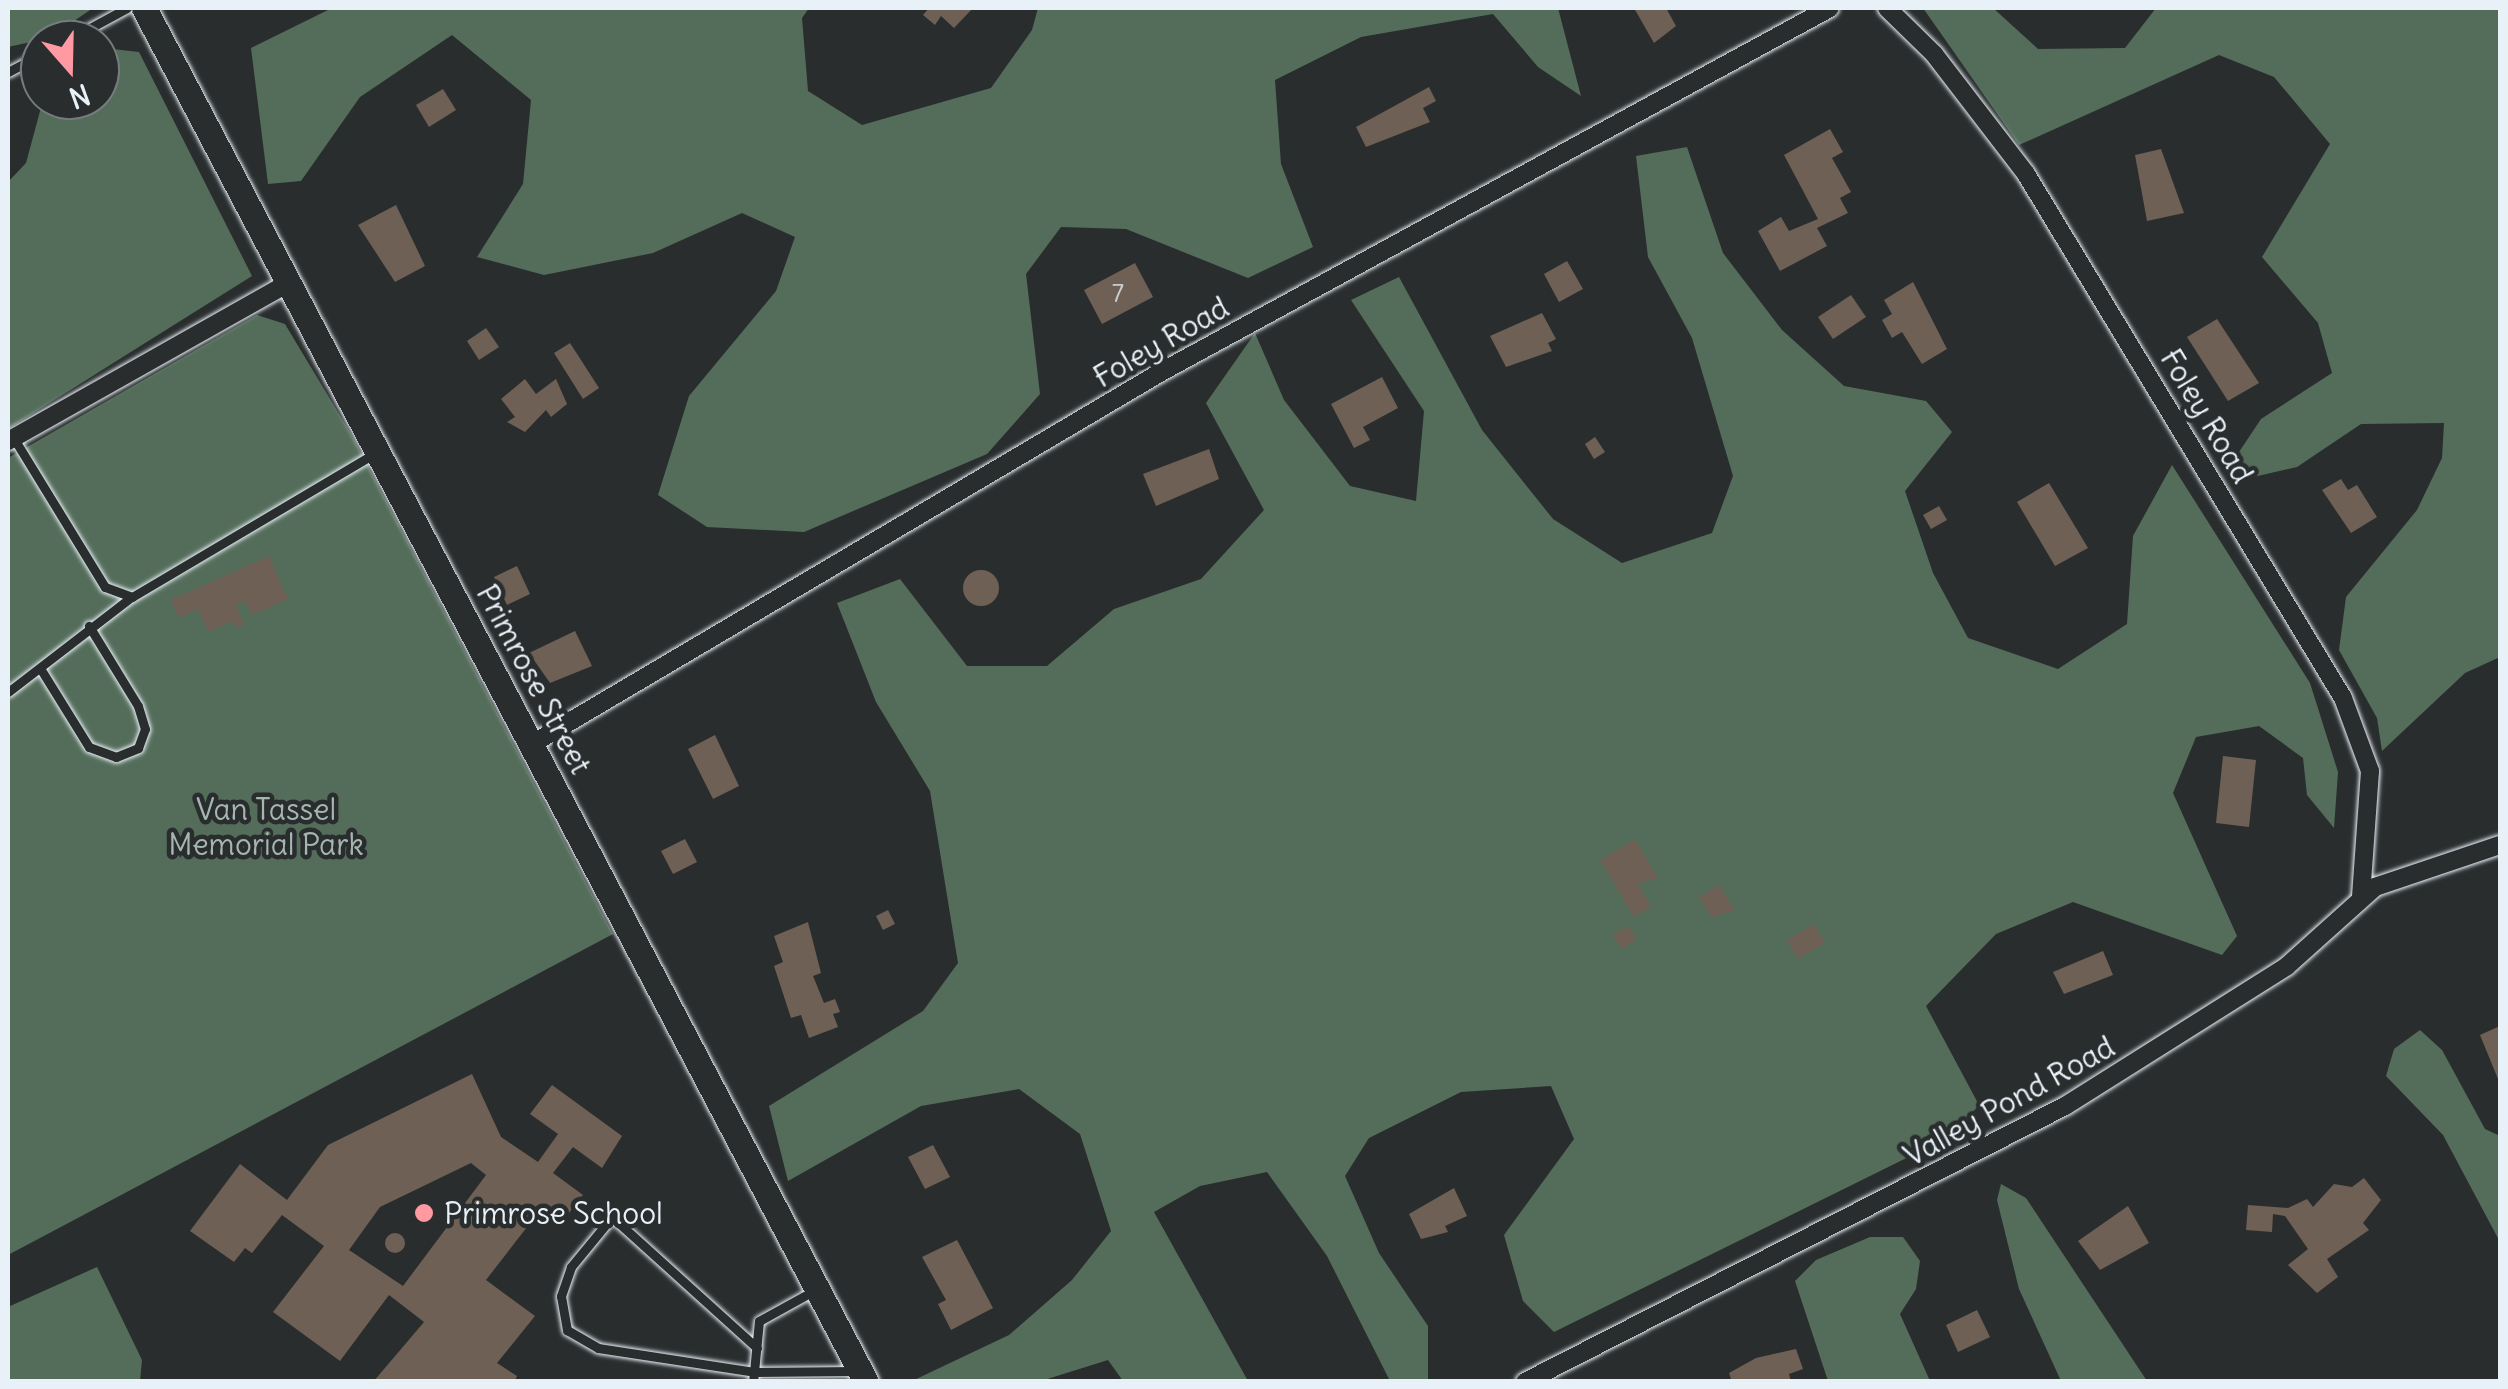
<!DOCTYPE html>
<style>
body{margin:0}
#map{position:relative;width:2508px;height:1389px;overflow:hidden;background:#2a2d2e;font-family:Delius,sans-serif}
div>[style]{position:absolute}
[style*='--x']{left:calc(var(--x)*1px);top:calc(var(--y)*1px);width:calc(var(--w)*1px);rotate:calc(var(--a)*1deg)}
.green>*{inset:0;background:#546d5a}
.building>*{inset:0;background:#6e6054}
.round{border-radius:50%}
.roads{filter:drop-shadow(0 0 2px #e8f1f8) drop-shadow(0 0 2px #e8f1f8)}
.lane>*{height:9px;margin:-4.5px;padding:0 4.5px;transform-origin:4.5px;border-radius:4.5px;background:#2a2d2e}
.street>*{height:18px;margin:-9px;padding:0 9px;transform-origin:9px;border-radius:9px;background:#2a2d2e}
.secondary>*{height:25px;margin:-12.5px;padding:0 12.5px;transform-origin:12.5px;border-radius:12.5px;background:#2a2d2e}
.dots>*{width:28px;height:28px;translate:-50% -50%;box-sizing:border-box;border:5px solid #2a2d2e;border-radius:50%}
span{translate:-50% -50%;white-space:nowrap;text-align:center;line-height:1.15;-webkit-text-stroke:9px #2a2d2e;paint-order:stroke}
.number-label{font-size:25px;color:#cacdcf}
.number-label span{-webkit-text-stroke-width:0}
.street-label{font-size:30px;color:#e8f1f8}
.park-label{font-size:30px;color:#a5b6b1}
.poi-label{font-size:30px;color:#e8f1f8}
.left{translate:0 -50%;text-align:left}
.frame{position:absolute;inset:0;border:10px solid #e8f1f8;pointer-events:none}
.north{position:absolute;left:20px;top:20px;width:100px;height:100px;box-sizing:border-box;background:#2a2d2e;border:2px solid #767b7f;border-radius:50%;rotate:160deg;font-size:28px;font-weight:700;line-height:40px;text-align:center;color:#e8f1f8}
.north::after{content:'';display:block;margin:auto;width:35px;height:45px;background:#ff9aa2;clip-path:polygon(50% 0,100% 100%,50% 72%,0 100%)}
</style>
<div id="map">
<div class="green">
<div style="clip-path:polygon(8px 8px,93px 8px,49px 38px,8px 47px)"></div>
<div style="clip-path:polygon(332px 8px,809px 8px,802px 18px,808px 91px,862px 125px,991px 88px,1032px 30px,1038px 8px,1558px 8px,1581px 96px,1538px 67px,1493px 14px,1361px 37px,1275px 80px,1281px 164px,1313px 247px,1248px 278px,1126px 229px,1061px 227px,1026px 274px,1040px 394px,987px 454px,804px 532px,707px 527px,658px 495px,689px 396px,776px 291px,795px 237px,742px 213px,653px 253px,544px 275px,477px 257px,523px 184px,531px 100px,452px 35px,360px 97px,301px 181px,268px 184px,251px 48px)"></div>
<div style="clip-path:polygon(1923px 8px,1993px 8px,2038px 49px,2125px 48px,2156px 8px,2500px 8px,2500px 657px,2465px 673px,2382px 751px,2377px 718px,2339px 650px,2346px 597px,2417px 510px,2442px 458px,2444px 423px,2361px 424px,2297px 467px,2236px 481px,2231px 464px,2261px 419px,2332px 373px,2318px 323px,2262px 257px,2330px 144px,2274px 77px,2219px 55px,2019px 145px)"></div>
<div style="clip-path:polygon(112px 49px,139px 52px,252px 276px,8px 429px,8px 182px,26px 163px,43px 100px,100px 100px,100px 54px)"></div>
<div style="clip-path:polygon(1687px 147px,1723px 253px,1782px 330px,1844px 386px,1926px 401px,1952px 432px,1905px 491px,1933px 573px,1968px 638px,2058px 669px,2127px 624px,2133px 536px,2172px 465px,2310px 683px,2338px 772px,2334px 828px,2307px 795px,2303px 758px,2259px 726px,2196px 737px,2173px 793px,2237px 936px,2222px 955px,2073px 902px,1996px 934px,1926px 1006px,1979px 1105px,1953px 1135px,1554px 1332px,1523px 1301px,1504px 1235px,1574px 1139px,1551px 1086px,1461px 1092px,1369px 1138px,1345px 1176px,1379px 1253px,1428px 1326px,1428px 1381px,1390px 1381px,1327px 1256px,1267px 1172px,1200px 1186px,1154px 1212px,1248px 1381px,1123px 1381px,1108px 1360px,1041px 1381px,912px 1381px,1009px 1335px,1072px 1280px,1111px 1231px,1080px 1134px,1019px 1089px,921px 1106px,788px 1181px,769px 1106px,923px 1011px,958px 963px,930px 791px,876px 702px,837px 603px,900px 579px,967px 666px,1047px 666px,1114px 609px,1201px 579px,1264px 510px,1206px 403px,1255px 333px,1284px 400px,1350px 486px,1416px 501px,1424px 411px,1351px 300px,1399px 277px,1482px 430px,1553px 519px,1622px 563px,1712px 533px,1733px 476px,1692px 338px,1648px 257px,1636px 156px)"></div>
<div style="clip-path:polygon(257px 315px,285px 324px,351px 434px,613px 934px,8px 1255px,8px 458px)"></div>
<div style="clip-path:polygon(2420px 1030px,2442px 1050px,2485px 1129px,2500px 1136px,2500px 1242px,2443px 1135px,2386px 1076px,2394px 1049px)"></div>
<div style="clip-path:polygon(2001px 1184px,2026px 1198px,2147px 1381px,2061px 1381px,2019px 1289px,1997px 1200px)"></div>
<div style="clip-path:polygon(1870px 1237px,1903px 1237px,1920px 1261px,1916px 1289px,1900px 1314px,1930px 1381px,1828px 1381px,1795px 1281px,1816px 1260px)"></div>
<div style="clip-path:polygon(97px 1267px,142px 1360px,140px 1381px,8px 1381px,8px 1307px)"></div>
</div>
<div class="building">
<div style="clip-path:polygon(929px 8px,973px 8px,954px 28px,941px 16px,935px 25px,923px 15px)"></div>
<div style="clip-path:polygon(1634px 8px,1666px 8px,1676px 26px,1654px 43px)"></div>
<div style="clip-path:polygon(1429px 87px,1436px 101px,1423px 108px,1430px 122px,1366px 147px,1356px 127px)"></div>
<div style="clip-path:polygon(443px 89px,456px 110px,429px 127px,416px 105px)"></div>
<div style="clip-path:polygon(1830px 129px,1843px 152px,1832px 158px,1851px 192px,1840px 198px,1848px 213px,1817px 228px,1827px 246px,1780px 271px,1758px 231px,1781px 217px,1789px 231px,1818px 219px,1784px 155px)"></div>
<div style="clip-path:polygon(2161px 149px,2184px 213px,2147px 221px,2135px 155px)"></div>
<div style="clip-path:polygon(396px 205px,425px 266px,395px 282px,358px 225px)"></div>
<div style="clip-path:polygon(1567px 261px,1583px 289px,1559px 302px,1544px 274px)"></div>
<div style="clip-path:polygon(1135px 263px,1153px 297px,1102px 324px,1084px 290px)"></div>
<div style="clip-path:polygon(1913px 282px,1947px 349px,1922px 364px,1902px 332px,1892px 338px,1882px 320px,1892px 314px,1884px 300px)"></div>
<div style="clip-path:polygon(1851px 295px,1866px 317px,1833px 339px,1818px 317px)"></div>
<div style="clip-path:polygon(1542px 313px,1556px 339px,1548px 343px,1552px 351px,1506px 367px,1490px 336px)"></div>
<div style="clip-path:polygon(2217px 319px,2259px 383px,2228px 401px,2187px 337px)"></div>
<div style="clip-path:polygon(486px 328px,499px 347px,479px 360px,467px 341px)"></div>
<div style="clip-path:polygon(570px 343px,599px 388px,583px 399px,554px 353px)"></div>
<div style="clip-path:polygon(1382px 377px,1398px 408px,1363px 427px,1370px 440px,1354px 448px,1331px 404px)"></div>
<div style="clip-path:polygon(525px 379px,536px 394px,556px 379px,567px 404px,551px 417px,546px 410px,525px 432px,507px 422px,515px 417px,501px 399px)"></div>
<div style="clip-path:polygon(1595px 437px,1605px 452px,1594px 459px,1585px 444px)"></div>
<div style="clip-path:polygon(1209px 449px,1219px 479px,1156px 506px,1143px 474px)"></div>
<div style="clip-path:polygon(2341px 479px,2348px 490px,2357px 485px,2377px 517px,2351px 533px,2322px 490px)"></div>
<div style="clip-path:polygon(2049px 483px,2088px 548px,2055px 566px,2017px 502px)"></div>
<div style="clip-path:polygon(1939px 506px,1947px 520px,1931px 529px,1923px 515px)"></div>
<div style="clip-path:polygon(269px 556px,288px 599px,252px 615px,245px 601px,236px 605px,244px 624px,235px 628px,232px 621px,208px 632px,198px 609px,179px 618px,171px 600px)"></div>
<div style="clip-path:polygon(517px 566px,530px 594px,507px 605px,494px 577px)"></div>
<div class="round" style="left:963px;top:570px;width:36px;height:36px"></div>
<div style="clip-path:polygon(575px 631px,592px 666px,550px 683px,529px 653px)"></div>
<div style="clip-path:polygon(715px 735px,739px 786px,713px 799px,688px 749px)"></div>
<div style="clip-path:polygon(2223px 756px,2256px 760px,2249px 827px,2216px 823px)"></div>
<div style="clip-path:polygon(685px 839px,697px 862px,673px 874px,661px 851px)"></div>
<div style="clip-path:polygon(1635px 839px,1658px 878px,1638px 884px,1651px 907px,1634px 917px,1600px 860px)"></div>
<div style="clip-path:polygon(1719px 885px,1735px 910px,1712px 917px,1699px 897px)"></div>
<div style="clip-path:polygon(888px 910px,895px 924px,883px 930px,876px 916px)"></div>
<div style="clip-path:polygon(808px 922px,821px 973px,813px 976px,824px 1003px,835px 999px,840px 1012px,833px 1014px,838px 1027px,809px 1038px,801px 1015px,791px 1018px,774px 966px,783px 962px,774px 936px)"></div>
<div style="clip-path:polygon(1814px 924px,1825px 943px,1798px 959px,1787px 940px)"></div>
<div style="clip-path:polygon(1628px 926px,1637px 939px,1622px 949px,1613px 935px)"></div>
<div style="clip-path:polygon(2103px 951px,2113px 975px,2064px 994px,2053px 972px)"></div>
<div style="clip-path:polygon(2500px 1026px,2500px 1084px,2480px 1035px)"></div>
<div style="clip-path:polygon(evenodd,472px 1074px,501px 1137px,538px 1162px,558px 1134px,530px 1114px,552px 1085px,622px 1136px,602px 1168px,573px 1147px,553px 1173px,583px 1195px,561px 1223px,541px 1209px,486px 1280px,535px 1316px,497px 1363px,517px 1376px,514px 1382px,373px 1382px,424px 1322px,389px 1295px,340px 1361px,273px 1312px,324px 1246px,282px 1215px,252px 1253px,245px 1248px,234px 1262px,190px 1231px,240px 1164px,287px 1200px,328px 1145px,472px 1074px,471px 1163px,486px 1175px,403px 1286px,349px 1250px,380px 1207px,471px 1163px)"></div>
<div style="clip-path:polygon(933px 1145px,950px 1177px,925px 1189px,908px 1157px)"></div>
<div style="clip-path:polygon(2364px 1178px,2381px 1200px,2363px 1223px,2369px 1230px,2327px 1259px,2338px 1277px,2317px 1293px,2288px 1265px,2308px 1249px,2285px 1216px,2273px 1214px,2272px 1232px,2246px 1230px,2248px 1205px,2288px 1208px,2307px 1199px,2313px 1207px,2334px 1184px,2352px 1187px)"></div>
<div style="clip-path:polygon(1454px 1188px,1467px 1216px,1445px 1226px,1448px 1232px,1421px 1239px,1409px 1214px)"></div>
<div style="clip-path:polygon(2128px 1206px,2149px 1243px,2100px 1270px,2078px 1241px)"></div>
<div class="round" style="left:385px;top:1233px;width:20px;height:20px"></div>
<div style="clip-path:polygon(957px 1240px,993px 1308px,951px 1330px,938px 1304px,946px 1300px,922px 1257px)"></div>
<div style="clip-path:polygon(1977px 1310px,1990px 1337px,1958px 1352px,1946px 1325px)"></div>
<div style="clip-path:polygon(1796px 1349px,1803px 1369px,1789px 1374px,1791px 1382px,1732px 1382px,1729px 1373px,1756px 1358px)"></div>
</div>
<div class="roads">
<div class="lane">
<div style="--x:68;--y:40;--w:67;--a:-28.5"></div>
<div style="--x:8;--y:72;--w:36;--a:-28"></div>
<div style="--x:13;--y:437;--w:176;--a:58.5"></div>
<div style="--x:105;--y:587;--w:29;--a:20"></div>
<div style="--x:132;--y:597;--w:281;--a:-30.6"></div>
<div style="--x:40;--y:668;--w:93;--a:58.2"></div>
<div style="--x:89;--y:747;--w:29;--a:20"></div>
<div style="--x:116;--y:757;--w:24;--a:-22"></div>
<div style="--x:138;--y:748;--w:20;--a:-70"></div>
<div style="--x:145;--y:729;--w:24;--a:-107"></div>
<div style="--x:138;--y:706;--w:94;--a:-121.5"></div>
<div style="--x:8;--y:692;--w:154;--a:-37.6"></div>
<div style="--x:757;--y:1348;--w:195;--a:-137.9"></div>
<div style="--x:612;--y:1217;--w:65;--a:129.4"></div>
<div style="--x:571;--y:1267;--w:31;--a:109"></div>
<div style="--x:561;--y:1296;--w:35;--a:80"></div>
<div style="--x:567;--y:1330;--w:36;--a:30"></div>
<div style="--x:598;--y:1348;--w:158;--a:8.7"></div>
<div style="--x:754;--y:1372;--w:102;--a:-0.6"></div>
<div style="--x:753;--y:1382;--w:61;--a:-84.4"></div>
<div style="--x:759;--y:1321;--w:66;--a:-28.9"></div>
</div>
<div class="street">
<div style="--x:1887;--y:8;--w:66;--a:44.4"></div>
<div style="--x:1934;--y:54;--w:151;--a:52.5"></div>
<div style="--x:2026;--y:174;--w:612;--a:58.83"></div>
<div style="--x:2343;--y:698;--w:78;--a:69.7"></div>
<div style="--x:2370;--y:771;--w:127;--a:94.1"></div>
<div style="--x:8;--y:441;--w:318;--a:-29.4"></div>
<div style="--x:532;--y:744;--w:733;--a:-30.59"></div>
<div style="--x:1163;--y:371;--w:759;--a:-28.56"></div>
<div style="--x:1525;--y:1382;--w:606;--a:-27.07"></div>
<div style="--x:2065;--y:1106;--w:262;--a:-32.2"></div>
<div style="--x:2287;--y:966;--w:118;--a:-41.9"></div>
<div style="--x:2375;--y:887;--w:132;--a:-18.6"></div>
</div>
<div class="secondary">
<div style="--x:144;--y:8;--w:1552;--a:62.28"></div>
</div>
</div>
<div class="dots">
<div style="left:424px;top:1213px;background:#ff9aa2"></div>
</div>
<div class="number-label">
<span style="left:1118px;top:293px">7</span>
</div>
<div class="street-label">
<span style="left:1161px;top:342px;rotate:-30deg">Foley Road</span>
<span style="left:2207px;top:416px;rotate:59deg">Foley Road</span>
<span style="left:534px;top:679px;rotate:62deg">Primrose Street</span>
<span style="left:2009px;top:1101px;rotate:-29deg">Valley Pond Road</span>
</div>
<div class="park-label">
<span style="left:266px;top:826px">Van Tassel<br>Memorial Park</span>
</div>
<div class="poi-label">
<span class="left" style="left:444px;top:1213px">Primrose School</span>
</div>
<div class="frame"></div>
<div class="north">N</div>
</div>
